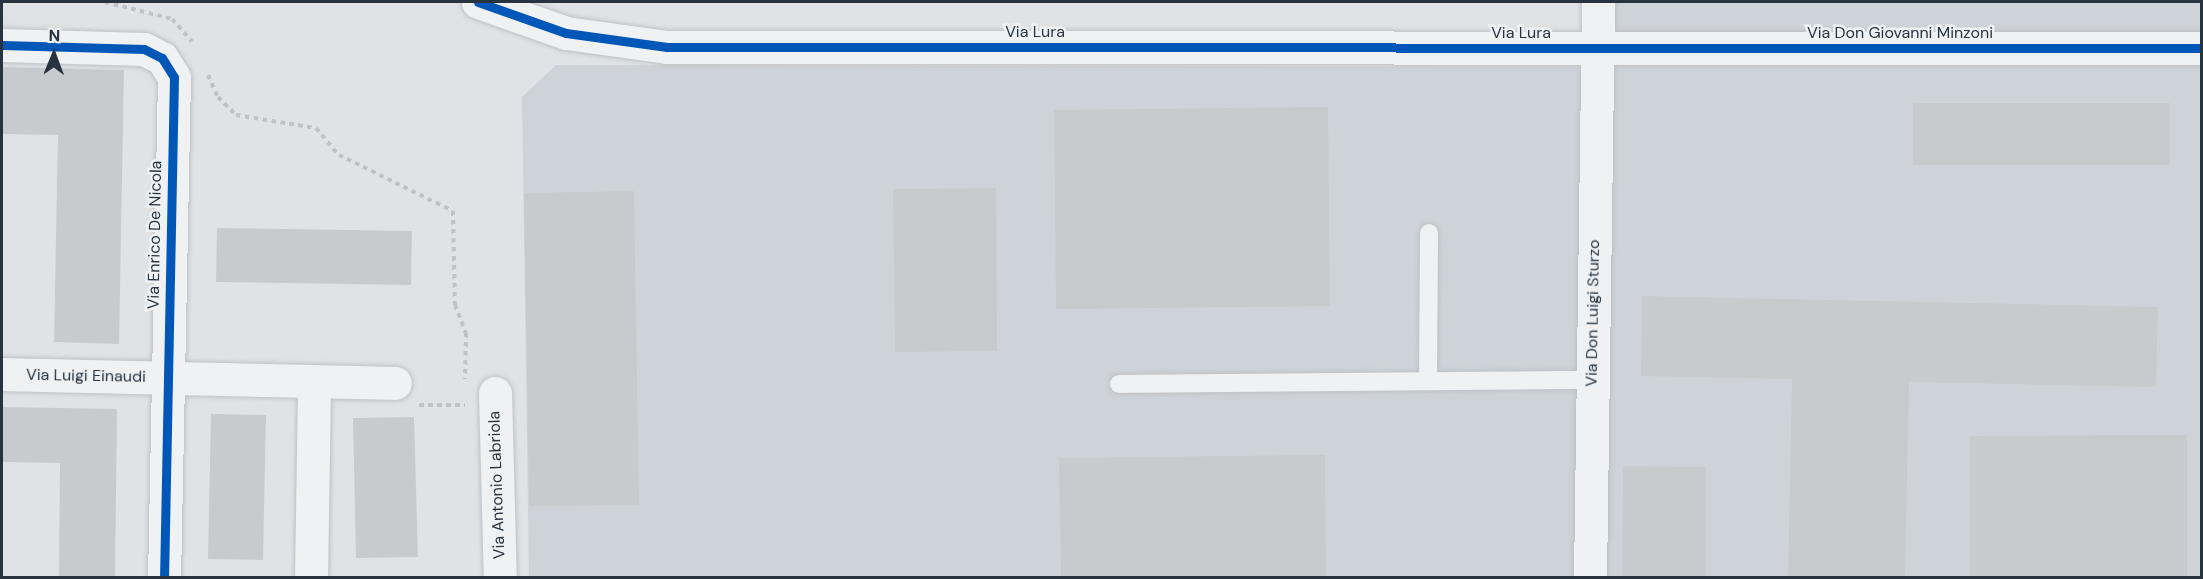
<!DOCTYPE html>
<style>
body{margin:0}
#map{position:relative;width:2203px;height:579px;overflow:hidden;background:#e0e3e6;font-family:"DM Sans",sans-serif}
div>[style]{position:absolute}
[style*='--x']{left:calc(var(--x)*1px);top:calc(var(--y)*1px);width:calc(var(--w)*1px);rotate:calc(var(--a)*1deg)}
.built>*{inset:0;background:#ced3d9}
.building>*{inset:0;background:#c8cbce}
.path>*{height:4px;margin-top:-2px;transform-origin:0;background:repeating-linear-gradient(90deg,#bfc3c6 0 4.5px,transparent 0 9px)}
.roads{filter:drop-shadow(0 0 2px #bec1c4) drop-shadow(0 0 2px #bec1c4)}
.service>*{height:18px;margin:-9px;padding:0 9px;transform-origin:9px;border-radius:9px;background:#f0f1f2}
.minor>*{height:33px;margin:-16.5px;padding:0 16.5px;transform-origin:16.5px;border-radius:16.5px;background:#f0f1f2}
.cycleway>*{height:9px;margin:-4.5px;padding:0 4.5px;transform-origin:4.5px;border-radius:4.5px;background:#0057b8}
span{translate:-50% -50%;white-space:nowrap;text-align:center;line-height:1.15;-webkit-text-stroke:5px #eef2f5;paint-order:stroke}
.street-label{font-size:16px;color:#27333f}
.frame{position:absolute;inset:0;border:3px solid #27333f;pointer-events:none}
.north{position:absolute;left:24px;top:24px;width:60px;height:60px;-webkit-text-stroke:4px #eef2f5;paint-order:stroke;rotate:1deg;font-size:16px;font-weight:700;line-height:24px;text-align:center;color:#27333f}
.north::after{content:'';display:block;margin:auto;width:21px;height:27px;background:#27333f;clip-path:polygon(50% 0,100% 100%,50% 72%,0 100%)}
</style>
<div id="map">
<div class="built">
<div style="clip-path:polygon(1612px 2px,2201px 2px,2201px 577px,529px 577px,522px 97px,556px 65px,1612px 67px)"></div>
</div>
<div class="building">
<div style="clip-path:polygon(2px 67px,124px 70px,119px 344px,54px 342px,58px 135px,2px 134px)"></div>
<div style="clip-path:polygon(1913px 103px,2170px 103px,2170px 165px,1913px 165px)"></div>
<div style="clip-path:polygon(1328px 107px,1330px 306px,1056px 309px,1054px 110px)"></div>
<div style="clip-path:polygon(996px 188px,997px 351px,895px 352px,893px 189px)"></div>
<div style="clip-path:polygon(634px 191px,639px 505px,529px 506px,524px 193px)"></div>
<div style="clip-path:polygon(217px 228px,412px 231px,411px 285px,216px 282px)"></div>
<div style="clip-path:polygon(1642px 296px,2158px 307px,2156px 387px,1909px 382px,1905px 578px,1788px 578px,1792px 379px,1641px 376px)"></div>
<div style="clip-path:polygon(2px 407px,117px 409px,115px 578px,59px 578px,60px 463px,2px 462px)"></div>
<div style="clip-path:polygon(211px 414px,266px 415px,263px 560px,208px 559px)"></div>
<div style="clip-path:polygon(414px 417px,418px 557px,356px 558px,353px 418px)"></div>
<div style="clip-path:polygon(2187px 435px,2187px 578px,1970px 578px,1970px 436px)"></div>
<div style="clip-path:polygon(1325px 455px,1326px 578px,1061px 578px,1059px 458px)"></div>
<div style="clip-path:polygon(1623px 466px,1706px 467px,1706px 578px,1622px 578px)"></div>
</div>
<div class="path">
<div style="--x:105;--y:2;--w:69;--a:14.2"></div>
<div style="--x:172;--y:19;--w:30;--a:48"></div>
<div style="--x:208;--y:75;--w:24;--a:66"></div>
<div style="--x:218;--y:97;--w:25;--a:45"></div>
<div style="--x:236;--y:115;--w:81;--a:9.2"></div>
<div style="--x:316;--y:128;--w:35;--a:50"></div>
<div style="--x:339;--y:155;--w:127;--a:26.2"></div>
<div style="--x:453;--y:211;--w:94;--a:88.8"></div>
<div style="--x:455;--y:305;--w:30;--a:69"></div>
<div style="--x:466;--y:333;--w:46;--a:91.2"></div>
<div style="--x:419;--y:405;--w:46;--a:0"></div>
</div>
<div class="roads">
<div class="service">
<div style="--x:1428;--y:381;--w:148;--a:-89.6"></div>
<div style="--x:1119;--y:384;--w:472;--a:-0.5"></div>
</div>
<div class="minor">
<div style="--x:478;--y:2;--w:93;--a:19.4"></div>
<div style="--x:566;--y:33;--w:102;--a:7.9"></div>
<div style="--x:667;--y:47;--w:1535;--a:0.04"></div>
<div style="--x:2;--y:45;--w:142;--a:1.6"></div>
<div style="--x:144;--y:49;--w:20;--a:27"></div>
<div style="--x:162;--y:58;--w:22;--a:58"></div>
<div style="--x:174;--y:77;--w:501;--a:91.14"></div>
<div style="--x:2;--y:374;--w:393;--a:1.3"></div>
<div style="--x:495;--y:393;--w:185;--a:88.5"></div>
<div style="--x:311;--y:578;--w:197;--a:-89.1"></div>
<div style="--x:1590;--y:578;--w:576;--a:-89.2"></div>
</div>
</div>
<div class="cycleway">
<div style="--x:478;--y:2;--w:93;--a:19.4"></div>
<div style="--x:566;--y:33;--w:102;--a:7.9"></div>
<div style="--x:667;--y:47;--w:1535;--a:0.04"></div>
<div style="--x:2;--y:45;--w:142;--a:1.6"></div>
<div style="--x:144;--y:49;--w:20;--a:27"></div>
<div style="--x:162;--y:58;--w:22;--a:58"></div>
<div style="--x:174;--y:77;--w:501;--a:91.14"></div>
</div>
<div class="street-label">
<span style="left:1035px;top:32px">Via Lura</span>
<span style="left:1521px;top:33px">Via Lura</span>
<span style="left:1900px;top:33px">Via Don Giovanni Minzoni</span>
<span style="left:155px;top:235px;rotate:-89deg">Via Enrico De Nicola</span>
<span style="left:1593px;top:313px;rotate:-89deg">Via Don Luigi Sturzo</span>
<span style="left:86px;top:376px;rotate:1deg">Via Luigi Einaudi</span>
<span style="left:497px;top:485px;rotate:-92deg">Via Antonio Labriola</span>
</div>
<div class="frame"></div>
<div class="north">N</div>
</div>
